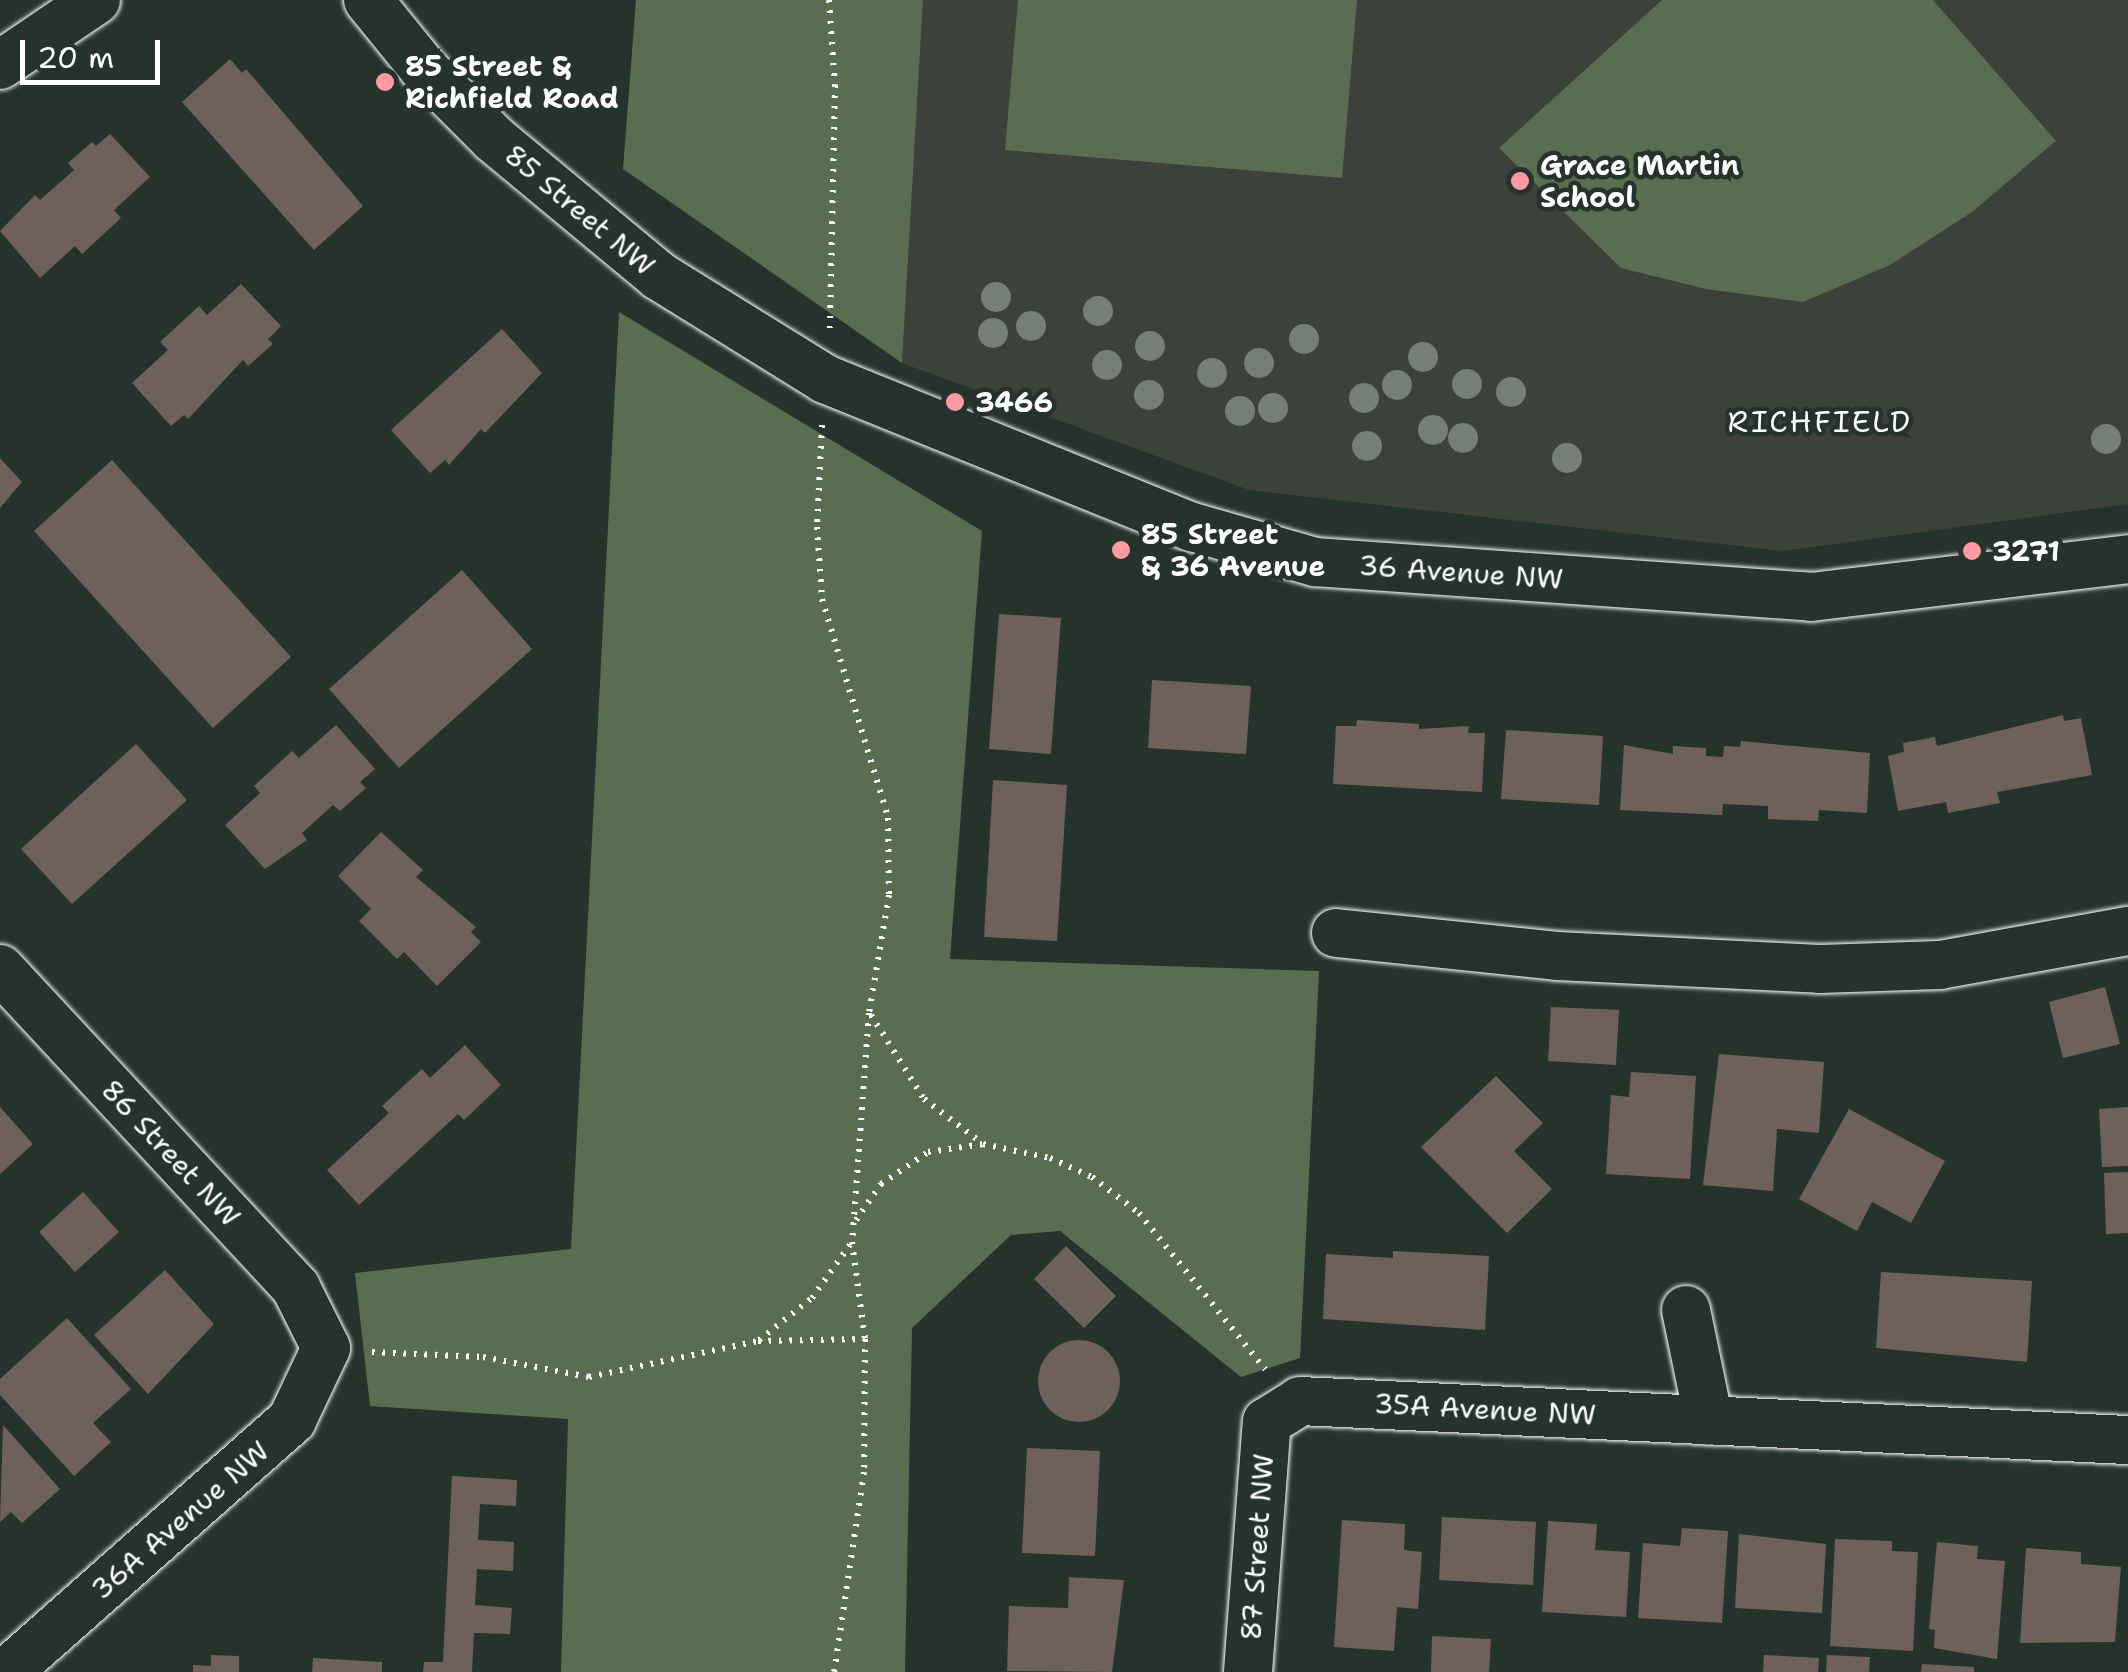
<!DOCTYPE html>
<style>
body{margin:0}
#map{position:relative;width:2128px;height:1672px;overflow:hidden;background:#26332d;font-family:"Shantell Sans",sans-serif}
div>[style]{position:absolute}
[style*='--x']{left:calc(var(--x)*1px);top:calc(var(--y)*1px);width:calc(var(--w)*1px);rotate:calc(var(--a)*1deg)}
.built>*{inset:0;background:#3c413b}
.green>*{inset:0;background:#5a6d50}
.building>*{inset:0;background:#6e615b}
.round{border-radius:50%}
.path>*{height:6px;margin-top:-3px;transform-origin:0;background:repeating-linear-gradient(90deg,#fff 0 2.5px,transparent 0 10.5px)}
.roads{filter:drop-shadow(0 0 2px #fff) drop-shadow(0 0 2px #fff)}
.minor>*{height:48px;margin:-24px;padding:0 24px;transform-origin:24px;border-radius:24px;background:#26332d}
.trees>*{width:30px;height:30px;margin:-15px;border-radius:50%;background:#757f75}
.dots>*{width:28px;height:28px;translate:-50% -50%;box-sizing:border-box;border:5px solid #26332d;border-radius:50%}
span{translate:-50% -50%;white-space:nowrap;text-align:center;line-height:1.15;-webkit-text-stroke:9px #26332d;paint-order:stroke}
.poi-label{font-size:28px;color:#fff;font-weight:700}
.left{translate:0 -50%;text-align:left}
.street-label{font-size:28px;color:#fff}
.neighbourhood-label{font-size:30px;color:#fff;letter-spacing:2.5px}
.scale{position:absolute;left:20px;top:40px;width:140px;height:45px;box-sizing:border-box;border:5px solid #fff;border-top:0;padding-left:12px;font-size:30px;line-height:35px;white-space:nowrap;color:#fff;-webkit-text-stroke:8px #26332d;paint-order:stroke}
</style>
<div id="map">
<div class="built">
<div style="clip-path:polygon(923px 0,2128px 0,2128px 504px,1783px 551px,1249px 490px,902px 363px)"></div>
</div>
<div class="green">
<div style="clip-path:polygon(636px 0,923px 0,902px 363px,623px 169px)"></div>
<div style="clip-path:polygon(1018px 0,1357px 0,1342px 178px,1005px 150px)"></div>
<div style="clip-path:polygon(1662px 0,1933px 0,2056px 141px,1972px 212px,1890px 265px,1803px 302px,1706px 289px,1621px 268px,1499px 148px)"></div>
<div style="clip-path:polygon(619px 312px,982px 531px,950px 959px,1319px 971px,1300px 1358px,1241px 1377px,1060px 1231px,1011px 1235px,912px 1328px,905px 1672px,561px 1672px,568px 1419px,370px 1406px,355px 1273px,571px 1249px)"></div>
</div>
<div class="building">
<div style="clip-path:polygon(230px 59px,242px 73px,246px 69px,363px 206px,314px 250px,182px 102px)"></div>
<div style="clip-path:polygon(110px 134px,150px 177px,114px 210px,121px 218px,82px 254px,75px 246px,40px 278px,0 231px,35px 195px,40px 200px,74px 170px,68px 163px,92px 142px,96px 146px)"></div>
<div style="clip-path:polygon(241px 284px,281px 326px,268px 339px,273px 344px,248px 366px,243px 360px,188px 419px,184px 415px,171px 426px,132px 383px,168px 350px,160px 342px,199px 306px,207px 315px)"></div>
<div style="clip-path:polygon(502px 329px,542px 373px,485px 433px,481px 429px,449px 465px,445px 460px,430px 473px,391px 430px)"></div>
<div style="clip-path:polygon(0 458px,22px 482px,0 508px)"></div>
<div style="clip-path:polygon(112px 460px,291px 657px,213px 728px,34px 531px)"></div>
<div style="clip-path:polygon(462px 570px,532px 649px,399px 768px,329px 689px)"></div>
<div style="clip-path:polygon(999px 614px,1061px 618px,1051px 754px,989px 749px)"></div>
<div style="clip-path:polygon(1152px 680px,1251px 686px,1246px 754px,1148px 748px)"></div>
<div style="clip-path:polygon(2063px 715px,2064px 721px,2081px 718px,2092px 775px,1997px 792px,2000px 803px,1948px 813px,1946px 802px,1898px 811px,1888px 756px,1904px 752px,1903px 743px,1935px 737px,1937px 746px)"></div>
<div style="clip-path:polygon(1357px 720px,1419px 724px,1419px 729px,1469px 726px,1468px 733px,1485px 733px,1482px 792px,1333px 784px,1336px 726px,1356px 726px)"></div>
<div style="clip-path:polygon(336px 725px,375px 769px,360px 782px,366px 788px,340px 811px,333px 805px,302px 833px,307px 840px,265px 869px,225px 825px,260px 793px,254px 786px,292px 751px,299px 758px)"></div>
<div style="clip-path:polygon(1506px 730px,1603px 736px,1599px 805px,1501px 799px)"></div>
<div style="clip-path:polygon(1741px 741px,1870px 753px,1867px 813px,1819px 810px,1818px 821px,1768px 819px,1768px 806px,1723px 804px,1722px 815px,1620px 810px,1624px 745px,1673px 754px,1673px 746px,1706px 748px,1706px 756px,1723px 757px,1724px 746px,1740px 747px)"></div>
<div style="clip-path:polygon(136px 744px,187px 800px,72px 904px,21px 849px)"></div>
<div style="clip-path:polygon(993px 780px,1067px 785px,1057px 941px,984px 937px)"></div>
<div style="clip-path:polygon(381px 832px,423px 870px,416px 877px,476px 927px,471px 932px,481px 942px,437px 986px,404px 952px,397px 959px,359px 921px,371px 909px,338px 876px)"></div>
<div style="clip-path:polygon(2105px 987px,2120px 1044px,2063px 1058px,2049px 1002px)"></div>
<div style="clip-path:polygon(1551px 1007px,1619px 1010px,1616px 1065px,1548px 1061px)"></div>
<div style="clip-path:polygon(465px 1045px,501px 1085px,464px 1120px,458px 1114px,359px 1205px,327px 1170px,389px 1113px,382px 1106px,422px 1069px,430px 1078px)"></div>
<div style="clip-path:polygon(1719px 1054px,1824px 1062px,1819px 1133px,1777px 1129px,1773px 1191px,1703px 1185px)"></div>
<div style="clip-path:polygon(1631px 1072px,1696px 1076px,1690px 1179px,1606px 1174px,1611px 1095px,1629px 1097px)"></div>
<div style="clip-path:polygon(1496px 1076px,1543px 1123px,1514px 1151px,1552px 1189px,1507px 1233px,1421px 1147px)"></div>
<div style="clip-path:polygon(0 1107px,33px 1144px,0 1174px)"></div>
<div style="clip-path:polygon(2128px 1107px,2128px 1166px,2102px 1167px,2099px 1109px)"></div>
<div style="clip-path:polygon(1849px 1109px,1945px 1161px,1911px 1223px,1872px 1202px,1857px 1231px,1799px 1199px)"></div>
<div style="clip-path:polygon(2128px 1172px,2128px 1233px,2106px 1234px,2104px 1173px)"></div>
<div style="clip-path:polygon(83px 1192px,119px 1232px,75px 1272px,39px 1232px)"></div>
<div style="clip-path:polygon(1066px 1246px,1116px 1296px,1084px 1328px,1034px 1279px)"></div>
<div style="clip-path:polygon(1393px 1251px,1489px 1256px,1485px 1330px,1323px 1319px,1326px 1254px,1393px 1258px)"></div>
<div style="clip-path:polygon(165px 1270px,214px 1324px,148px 1394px,94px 1335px)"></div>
<div style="clip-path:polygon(1881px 1272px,2032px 1281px,2027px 1362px,1876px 1348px)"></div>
<div style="clip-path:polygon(67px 1318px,131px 1389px,93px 1423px,111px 1442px,74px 1476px,0 1395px,0 1379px)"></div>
<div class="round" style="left:1038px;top:1340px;width:82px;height:82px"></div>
<div style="clip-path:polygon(3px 1425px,60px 1489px,22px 1523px,11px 1512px,0 1522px)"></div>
<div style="clip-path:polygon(1027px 1448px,1100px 1451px,1095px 1556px,1022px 1553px)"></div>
<div style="clip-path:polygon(452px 1476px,517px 1480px,516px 1506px,480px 1504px,478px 1540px,514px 1542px,513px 1571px,477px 1569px,475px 1605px,512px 1608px,510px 1634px,474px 1633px,472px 1672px,423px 1672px,424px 1662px,443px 1662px)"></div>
<div style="clip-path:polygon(1442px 1517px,1536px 1522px,1533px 1585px,1439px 1580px)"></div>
<div style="clip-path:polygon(1342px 1520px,1405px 1524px,1404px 1550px,1422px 1552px,1418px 1609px,1397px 1607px,1394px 1651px,1334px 1647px)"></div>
<div style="clip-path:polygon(1548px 1521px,1597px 1524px,1595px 1550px,1630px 1552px,1626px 1617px,1542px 1612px)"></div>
<div style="clip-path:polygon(1682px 1528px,1728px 1531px,1722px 1623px,1638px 1618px,1643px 1543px,1680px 1546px)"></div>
<div style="clip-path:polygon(1739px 1534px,1826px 1544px,1822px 1613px,1735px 1608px)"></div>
<div style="clip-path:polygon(1835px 1539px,1892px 1541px,1892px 1551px,1918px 1552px,1913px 1651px,1830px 1646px)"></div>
<div style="clip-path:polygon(1937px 1542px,1978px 1546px,1977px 1559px,2005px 1561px,1997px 1659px,1934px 1648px,1935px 1630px,1929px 1629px)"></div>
<div style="clip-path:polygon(2026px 1548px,2081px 1552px,2081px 1564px,2121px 1567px,2115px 1642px,2020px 1643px)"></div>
<div style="clip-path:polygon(1069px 1577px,1124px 1580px,1112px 1672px,1007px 1671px,1009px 1606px,1068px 1608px)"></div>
<div style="clip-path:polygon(1432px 1636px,1491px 1639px,1489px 1672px,1431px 1672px)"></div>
<div style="clip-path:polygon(211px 1655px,239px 1656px,239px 1672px,193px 1672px,193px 1665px,211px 1666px)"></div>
<div style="clip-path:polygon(1764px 1655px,1819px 1658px,1818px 1672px,1763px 1672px)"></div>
<div style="clip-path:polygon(1827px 1655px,1870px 1657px,1869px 1672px,1826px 1672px)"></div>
<div style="clip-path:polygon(313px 1658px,382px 1662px,382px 1672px,312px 1672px)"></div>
<div style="clip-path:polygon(1922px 1664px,1974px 1667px,1974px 1672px,1921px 1672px)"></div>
</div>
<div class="path">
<div style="--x:829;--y:0;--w:85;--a:86"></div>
<div style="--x:835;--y:85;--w:243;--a:91.2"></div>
<div style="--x:822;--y:425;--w:102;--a:92.8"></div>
<div style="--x:817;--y:527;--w:72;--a:86"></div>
<div style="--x:822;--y:599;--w:229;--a:73.2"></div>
<div style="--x:888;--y:818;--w:77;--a:89.3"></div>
<div style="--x:889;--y:895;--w:120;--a:99.6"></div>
<div style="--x:869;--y:1013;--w:230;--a:94.2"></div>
<div style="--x:852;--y:1242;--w:98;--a:82.4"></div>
<div style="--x:865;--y:1339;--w:133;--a:90.4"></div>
<div style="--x:864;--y:1472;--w:202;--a:98.5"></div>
<div style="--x:871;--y:1015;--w:99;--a:57.8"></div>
<div style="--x:924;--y:1099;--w:73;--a:37.2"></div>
<div style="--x:856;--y:1220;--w:44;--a:-55.2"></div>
<div style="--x:881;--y:1184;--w:57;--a:-34.2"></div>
<div style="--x:928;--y:1152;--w:56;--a:-8.3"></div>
<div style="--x:983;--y:1144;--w:68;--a:11.8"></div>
<div style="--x:1050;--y:1158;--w:46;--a:24.3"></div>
<div style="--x:1092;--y:1177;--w:59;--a:37.5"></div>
<div style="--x:1139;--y:1213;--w:201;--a:51.1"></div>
<div style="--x:759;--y:1340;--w:68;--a:-38.4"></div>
<div style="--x:812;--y:1298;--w:69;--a:-54.5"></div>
<div style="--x:372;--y:1352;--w:111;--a:2.6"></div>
<div style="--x:483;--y:1357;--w:108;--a:10.7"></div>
<div style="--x:589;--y:1377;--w:173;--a:-12"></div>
<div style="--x:758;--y:1341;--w:107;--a:-1.1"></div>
</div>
<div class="roads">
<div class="minor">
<div style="--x:368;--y:0;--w:89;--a:50.9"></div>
<div style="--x:424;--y:69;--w:99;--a:45"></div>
<div style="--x:494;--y:139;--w:214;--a:39.7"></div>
<div style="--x:659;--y:276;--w:195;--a:31.8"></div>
<div style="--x:825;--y:379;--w:396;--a:22"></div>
<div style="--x:1192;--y:527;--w:128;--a:15.9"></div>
<div style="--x:1315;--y:562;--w:497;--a:4"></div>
<div style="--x:1811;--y:597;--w:319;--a:-6.8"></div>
<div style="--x:0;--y:65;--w:116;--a:-34.1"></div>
<div style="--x:1336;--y:933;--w:222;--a:5.9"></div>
<div style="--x:1557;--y:956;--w:263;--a:2.8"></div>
<div style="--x:1820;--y:969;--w:120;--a:-1.9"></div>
<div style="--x:1940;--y:965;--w:191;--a:-10.3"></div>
<div style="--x:0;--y:969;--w:435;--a:47.1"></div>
<div style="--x:296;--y:1288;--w:67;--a:63.4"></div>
<div style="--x:326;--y:1348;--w:80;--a:115.3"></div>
<div style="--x:292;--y:1420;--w:380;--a:138.5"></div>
<div style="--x:1686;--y:1310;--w:113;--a:78.3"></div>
<div style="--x:1248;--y:1672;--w:251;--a:-85.7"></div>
<div style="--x:1267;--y:1422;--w:39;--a:-32"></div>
<div style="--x:1300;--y:1401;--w:829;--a:2.7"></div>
</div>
</div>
<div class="trees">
<div style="left:996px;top:297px"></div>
<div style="left:1098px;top:311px"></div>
<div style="left:1031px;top:326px"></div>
<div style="left:993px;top:333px"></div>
<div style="left:1304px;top:339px"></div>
<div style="left:1150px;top:346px"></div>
<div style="left:1423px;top:357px"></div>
<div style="left:1259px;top:363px"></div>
<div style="left:1107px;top:365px"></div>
<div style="left:1212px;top:373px"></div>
<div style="left:1467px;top:384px"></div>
<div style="left:1397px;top:385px"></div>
<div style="left:1511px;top:392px"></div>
<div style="left:1149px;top:395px"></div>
<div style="left:1364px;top:398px"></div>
<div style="left:1273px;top:408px"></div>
<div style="left:1240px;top:411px"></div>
<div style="left:1433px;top:430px"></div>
<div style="left:1463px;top:438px"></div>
<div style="left:2106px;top:439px"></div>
<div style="left:1367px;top:446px"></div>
<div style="left:1567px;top:458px"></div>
</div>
<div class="dots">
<div style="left:385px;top:82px;background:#ff9aa2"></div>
<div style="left:1520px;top:181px;background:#ff9aa2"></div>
<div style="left:955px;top:402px;background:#ff9aa2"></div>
<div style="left:1121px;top:550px;background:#ff9aa2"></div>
<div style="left:1972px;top:551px;background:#ff9aa2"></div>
</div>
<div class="poi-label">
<span class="left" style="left:405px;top:82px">85 Street &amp;<br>Richfield Road</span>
<span class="left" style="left:1540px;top:181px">Grace Martin<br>School</span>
<span class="left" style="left:975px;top:402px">3466</span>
<span class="left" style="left:1141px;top:550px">85 Street<br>&amp; 36 Avenue</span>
<span class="left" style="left:1992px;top:551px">3271</span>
</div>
<div class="street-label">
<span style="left:580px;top:210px;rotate:40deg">85 Street NW</span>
<span style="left:1461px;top:572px;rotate:4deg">36 Avenue NW</span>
<span style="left:171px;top:1153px;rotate:47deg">86 Street NW</span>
<span style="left:1485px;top:1409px;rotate:3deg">35A Avenue NW</span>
<span style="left:180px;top:1520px;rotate:-41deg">36A Avenue NW</span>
<span style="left:1257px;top:1547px;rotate:-86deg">87 Street NW</span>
</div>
<div class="neighbourhood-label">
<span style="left:1820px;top:422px">RICHFIELD</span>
</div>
<div class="scale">20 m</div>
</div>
